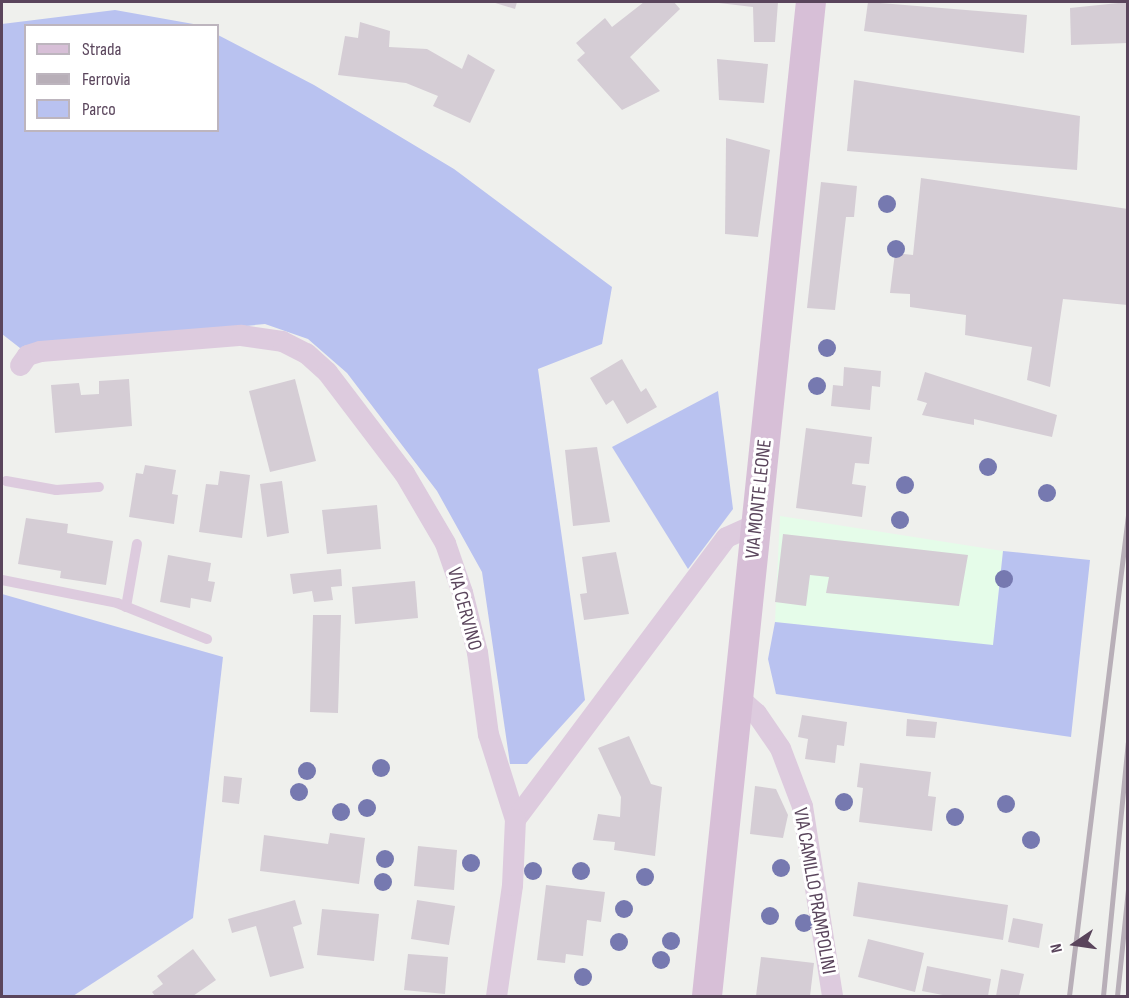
<!DOCTYPE html>
<style>
body{margin:0}
#map{position:relative;width:1129px;height:998px;overflow:hidden;background:#eff0ed;font-family:"Sofia Sans Condensed",sans-serif}
div>[style]{position:absolute}
[style*='--x']{left:calc(var(--x)*1px);top:calc(var(--y)*1px);width:calc(var(--w)*1px);rotate:calc(var(--a)*1deg)}
.commercial>*{inset:0;background:#e5fce9}
.green>*{inset:0;background:#b9c2f0}
.building>*{inset:0;background:#d5cdd5}
.lane>*{height:10px;margin:-5px;padding:0 5px;transform-origin:5px;border-radius:5px;background:#ddcbde}
.street>*{height:21px;margin:-10.5px;padding:0 10.5px;transform-origin:10.5px;border-radius:10.5px;background:#ddcbde}
.secondary>*{height:30px;margin:-15px;padding:0 15px;transform-origin:15px;border-radius:15px;background:#d7bfd7}
.rail>*{height:4.5px;margin:-2.25px;padding:0 2.25px;transform-origin:2.25px;border-radius:2.25px;background:#b8afb8}
.trees>*{width:18px;height:18px;margin:-9px;border-radius:50%;background:#7679b0}
span{translate:-50% -50%;white-space:nowrap;text-align:center;line-height:1.15;-webkit-text-stroke:6px #fff;paint-order:stroke}
.street-label{font-size:20px;color:#5a455c}
.frame{position:absolute;inset:0;border:3px solid #5a455c;pointer-events:none}
.legend{position:absolute;left:24px;top:24px;width:195px;height:108px;box-sizing:border-box;background:#fff;border:2px solid #bdb5be;margin:0;padding:8px 10px;list-style:none;font-size:18px;color:#5a455c}
.legend li{display:flex;align-items:center;gap:12px;height:30px}
.legend b{width:30px;border:2px solid #bdb5be}
.north{position:absolute;left:1045px;top:914px;width:60px;height:60px;-webkit-text-stroke:4px #fff;paint-order:stroke;rotate:257deg;font-size:16px;font-weight:700;line-height:24px;text-align:center;color:#5a455c}
.north::after{content:'';display:block;margin:auto;width:21px;height:27px;background:#5a455c;clip-path:polygon(50% 0,100% 100%,50% 72%,0 100%)}
</style>
<div id="map">
<div class="commercial">
<div style="clip-path:polygon(780px 516px,1003px 551px,993px 646px,775px 622px)"></div>
</div>
<div class="green">
<div style="clip-path:polygon(115px 10px,199px 25px,26px 26px,26px 130px,218px 130px,218px 35px,314px 85px,454px 169px,612px 287px,602px 344px,538px 369px,585px 700px,527px 764px,510px 764px,482px 572px,437px 491px,347px 373px,308px 339px,265px 324px,20px 348px,2px 334px,2px 24px)"></div>
<div style="clip-path:polygon(718px 391px,733px 509px,688px 569px,612px 447px)"></div>
<div style="clip-path:polygon(1003px 551px,1090px 560px,1071px 737px,776px 694px,768px 659px,775px 622px,993px 645px)"></div>
<div style="clip-path:polygon(2px 594px,223px 657px,193px 918px,73px 996px,2px 996px)"></div>
</div>
<div class="building">
<div style="clip-path:polygon(492px 2px,517px 2px,515px 9px)"></div>
<div style="clip-path:polygon(644px 2px,674px 2px,680px 9px,630px 57px,660px 91px,622px 110px,577px 60px,585px 53px,576px 43px,605px 18px,612px 27px)"></div>
<div style="clip-path:polygon(778px 2px,775px 42px,754px 42px,753px 7px,719px 3px)"></div>
<div style="clip-path:polygon(868px 2px,1027px 15px,1024px 53px,864px 31px)"></div>
<div style="clip-path:polygon(1128px 2px,1128px 43px,1071px 45px,1070px 8px)"></div>
<div style="clip-path:polygon(360px 22px,390px 31px,389px 47px,427px 49px,462px 69px,468px 54px,495px 70px,470px 123px,433px 106px,438px 96px,406px 83px,338px 75px,345px 36px,358px 38px)"></div>
<div style="clip-path:polygon(717px 59px,768px 64px,764px 103px,719px 100px)"></div>
<div style="clip-path:polygon(854px 80px,1080px 116px,1077px 170px,847px 151px)"></div>
<div style="clip-path:polygon(726px 138px,770px 150px,758px 237px,725px 234px)"></div>
<div style="clip-path:polygon(921px 178px,1128px 209px,1128px 305px,1063px 299px,1050px 387px,1027px 380px,1032px 347px,965px 335px,966px 315px,910px 307px,910px 294px,890px 293px,895px 253px,913px 255px)"></div>
<div style="clip-path:polygon(821px 182px,857px 186px,854px 217px,846px 217px,835px 310px,807px 308px)"></div>
<div style="clip-path:polygon(622px 359px,641px 392px,646px 388px,657px 407px,627px 424px,613px 400px,606px 405px,590px 378px)"></div>
<div style="clip-path:polygon(844px 367px,881px 371px,880px 387px,872px 386px,870px 410px,831px 406px,833px 385px,843px 386px)"></div>
<div style="clip-path:polygon(925px 372px,1057px 415px,1052px 437px,974px 419px,974px 425px,922px 415px,927px 403px,917px 400px)"></div>
<div style="clip-path:polygon(129px 379px,132px 426px,55px 433px,51px 385px,79px 383px,81px 395px,99px 394px,99px 381px)"></div>
<div style="clip-path:polygon(295px 379px,316px 461px,270px 472px,249px 391px)"></div>
<div style="clip-path:polygon(806px 428px,872px 437px,869px 464px,855px 463px,852px 484px,866px 486px,862px 517px,796px 508px)"></div>
<div style="clip-path:polygon(597px 447px,610px 522px,573px 526px,565px 450px)"></div>
<div style="clip-path:polygon(145px 465px,176px 470px,172px 494px,178px 495px,174px 524px,129px 517px,136px 473px,143px 474px)"></div>
<div style="clip-path:polygon(220px 471px,250px 475px,242px 538px,199px 532px,206px 484px,218px 485px)"></div>
<div style="clip-path:polygon(282px 481px,289px 533px,267px 537px,260px 484px)"></div>
<div style="clip-path:polygon(377px 505px,381px 549px,327px 554px,322px 510px)"></div>
<div style="clip-path:polygon(26px 518px,68px 524px,67px 533px,113px 541px,106px 585px,60px 578px,61px 571px,18px 564px)"></div>
<div style="clip-path:polygon(783px 534px,968px 555px,959px 606px,826px 593px,829px 577px,810px 575px,806px 606px,775px 602px)"></div>
<div style="clip-path:polygon(616px 552px,629px 614px,584px 620px,580px 594px,587px 593px,582px 557px)"></div>
<div style="clip-path:polygon(168px 555px,211px 563px,208px 581px,215px 582px,211px 602px,191px 598px,190px 608px,160px 602px)"></div>
<div style="clip-path:polygon(341px 569px,342px 586px,331px 587px,333px 600px,314px 602px,312px 591px,293px 594px,290px 574px)"></div>
<div style="clip-path:polygon(415px 581px,418px 618px,355px 624px,352px 587px)"></div>
<div style="clip-path:polygon(313px 615px,341px 615px,338px 713px,310px 712px)"></div>
<div style="clip-path:polygon(802px 715px,847px 722px,844px 746px,837px 745px,835px 763px,805px 759px,808px 739px,798px 737px)"></div>
<div style="clip-path:polygon(907px 719px,937px 722px,935px 738px,906px 736px)"></div>
<div style="clip-path:polygon(629px 736px,651px 784px,662px 787px,655px 856px,614px 850px,615px 842px,593px 840px,598px 814px,620px 817px,621px 797px,598px 748px)"></div>
<div style="clip-path:polygon(860px 763px,931px 772px,928px 796px,936px 797px,932px 831px,859px 822px,863px 788px,857px 787px)"></div>
<div style="clip-path:polygon(224px 776px,242px 778px,239px 804px,222px 802px)"></div>
<div style="clip-path:polygon(755px 786px,776px 789px,788px 815px,783px 838px,750px 834px)"></div>
<div style="clip-path:polygon(330px 833px,365px 838px,359px 884px,260px 871px,264px 835px,328px 844px)"></div>
<div style="clip-path:polygon(418px 846px,457px 850px,454px 890px,414px 886px)"></div>
<div style="clip-path:polygon(858px 882px,1008px 905px,1003px 940px,853px 916px)"></div>
<div style="clip-path:polygon(546px 885px,605px 892px,601px 922px,587px 920px,583px 956px,566px 954px,565px 963px,537px 960px)"></div>
<div style="clip-path:polygon(295px 900px,302px 924px,293px 927px,304px 968px,270px 977px,256px 926px,232px 933px,228px 919px)"></div>
<div style="clip-path:polygon(417px 900px,455px 906px,449px 945px,411px 939px)"></div>
<div style="clip-path:polygon(322px 909px,379px 914px,374px 961px,317px 955px)"></div>
<div style="clip-path:polygon(1013px 918px,1043px 924px,1039px 948px,1008px 942px)"></div>
<div style="clip-path:polygon(868px 939px,924px 953px,915px 992px,858px 977px)"></div>
<div style="clip-path:polygon(193px 949px,216px 980px,193px 996px,155px 996px,152px 992px,163px 984px,157px 976px)"></div>
<div style="clip-path:polygon(408px 954px,448px 957px,445px 994px,404px 990px)"></div>
<div style="clip-path:polygon(761px 957px,814px 963px,810px 996px,756px 996px)"></div>
<div style="clip-path:polygon(927px 966px,991px 979px,988px 996px,948px 996px,922px 991px)"></div>
<div style="clip-path:polygon(1001px 969px,1024px 974px,1019px 996px,996px 996px)"></div>
</div>
<div class="lane">
<div style="--x:6;--y:481;--w:51;--a:10.2"></div>
<div style="--x:56;--y:490;--w:43;--a:-4"></div>
<div style="--x:2;--y:580;--w:117;--a:11.3"></div>
<div style="--x:117;--y:603;--w:97;--a:21.8"></div>
<div style="--x:126;--y:607;--w:64;--a:-80.1"></div>
</div>
<div class="street">
<div style="--x:20;--y:365;--w:12;--a:-55"></div>
<div style="--x:27;--y:355;--w:14;--a:-17"></div>
<div style="--x:40;--y:351;--w:202;--a:-4.6"></div>
<div style="--x:241;--y:335;--w:41;--a:8.3"></div>
<div style="--x:282;--y:341;--w:27;--a:27"></div>
<div style="--x:306;--y:353;--w:28;--a:42"></div>
<div style="--x:327;--y:372;--w:127;--a:52.7"></div>
<div style="--x:404;--y:473;--w:81;--a:59.6"></div>
<div style="--x:445;--y:543;--w:52;--a:70.9"></div>
<div style="--x:462;--y:592;--w:62;--a:76"></div>
<div style="--x:477;--y:652;--w:83;--a:82.4"></div>
<div style="--x:488;--y:734;--w:89;--a:72.4"></div>
<div style="--x:515;--y:819;--w:352;--a:-53.2"></div>
<div style="--x:726;--y:537;--w:34;--a:-24"></div>
<div style="--x:738;--y:697;--w:24;--a:42"></div>
<div style="--x:756;--y:713;--w:42;--a:55.6"></div>
<div style="--x:780;--y:748;--w:62;--a:69.2"></div>
<div style="--x:802;--y:806;--w:192;--a:81"></div>
<div style="--x:496;--y:996;--w:112;--a:-81.8"></div>
<div style="--x:512;--y:885;--w:66;--a:-87.4"></div>
</div>
<div class="secondary">
<div style="--x:707;--y:996;--w:999;--a:-84.03"></div>
</div>
<div class="rail">
<div style="--x:1069;--y:996;--w:488;--a:-83"></div>
<div style="--x:1103;--y:996;--w:254;--a:-84.4"></div>
<div style="--x:1117;--y:996;--w:107;--a:-84.1"></div>
</div>
<div class="trees">
<div style="left:887px;top:204px"></div>
<div style="left:896px;top:249px"></div>
<div style="left:827px;top:348px"></div>
<div style="left:817px;top:386px"></div>
<div style="left:988px;top:467px"></div>
<div style="left:905px;top:485px"></div>
<div style="left:1047px;top:493px"></div>
<div style="left:900px;top:520px"></div>
<div style="left:1004px;top:579px"></div>
<div style="left:381px;top:768px"></div>
<div style="left:307px;top:771px"></div>
<div style="left:299px;top:792px"></div>
<div style="left:844px;top:802px"></div>
<div style="left:1006px;top:804px"></div>
<div style="left:367px;top:808px"></div>
<div style="left:341px;top:812px"></div>
<div style="left:955px;top:817px"></div>
<div style="left:1031px;top:840px"></div>
<div style="left:385px;top:859px"></div>
<div style="left:471px;top:863px"></div>
<div style="left:781px;top:868px"></div>
<div style="left:533px;top:871px"></div>
<div style="left:581px;top:871px"></div>
<div style="left:645px;top:877px"></div>
<div style="left:383px;top:882px"></div>
<div style="left:624px;top:909px"></div>
<div style="left:770px;top:916px"></div>
<div style="left:804px;top:923px"></div>
<div style="left:671px;top:941px"></div>
<div style="left:619px;top:942px"></div>
<div style="left:661px;top:960px"></div>
<div style="left:583px;top:977px"></div>
</div>
<div class="street-label">
<span style="left:759px;top:499px;rotate:-84deg">VIA MONTE LEONE</span>
<span style="left:464px;top:609px;rotate:75deg">VIA CERVINO</span>
<span style="left:814px;top:891px;rotate:80deg">VIA CAMILLO PRAMPOLINI</span>
</div>
<div class="frame"></div>
<ul class="legend">
<li><b style="height:8px;background:#d7bfd7"></b>Strada</li>
<li><b style="height:8px;background:#b8afb8"></b>Ferrovia</li>
<li><b style="height:16px;background:#b9c2f0"></b>Parco</li>
</ul>
<div class="north">N</div>
</div>
